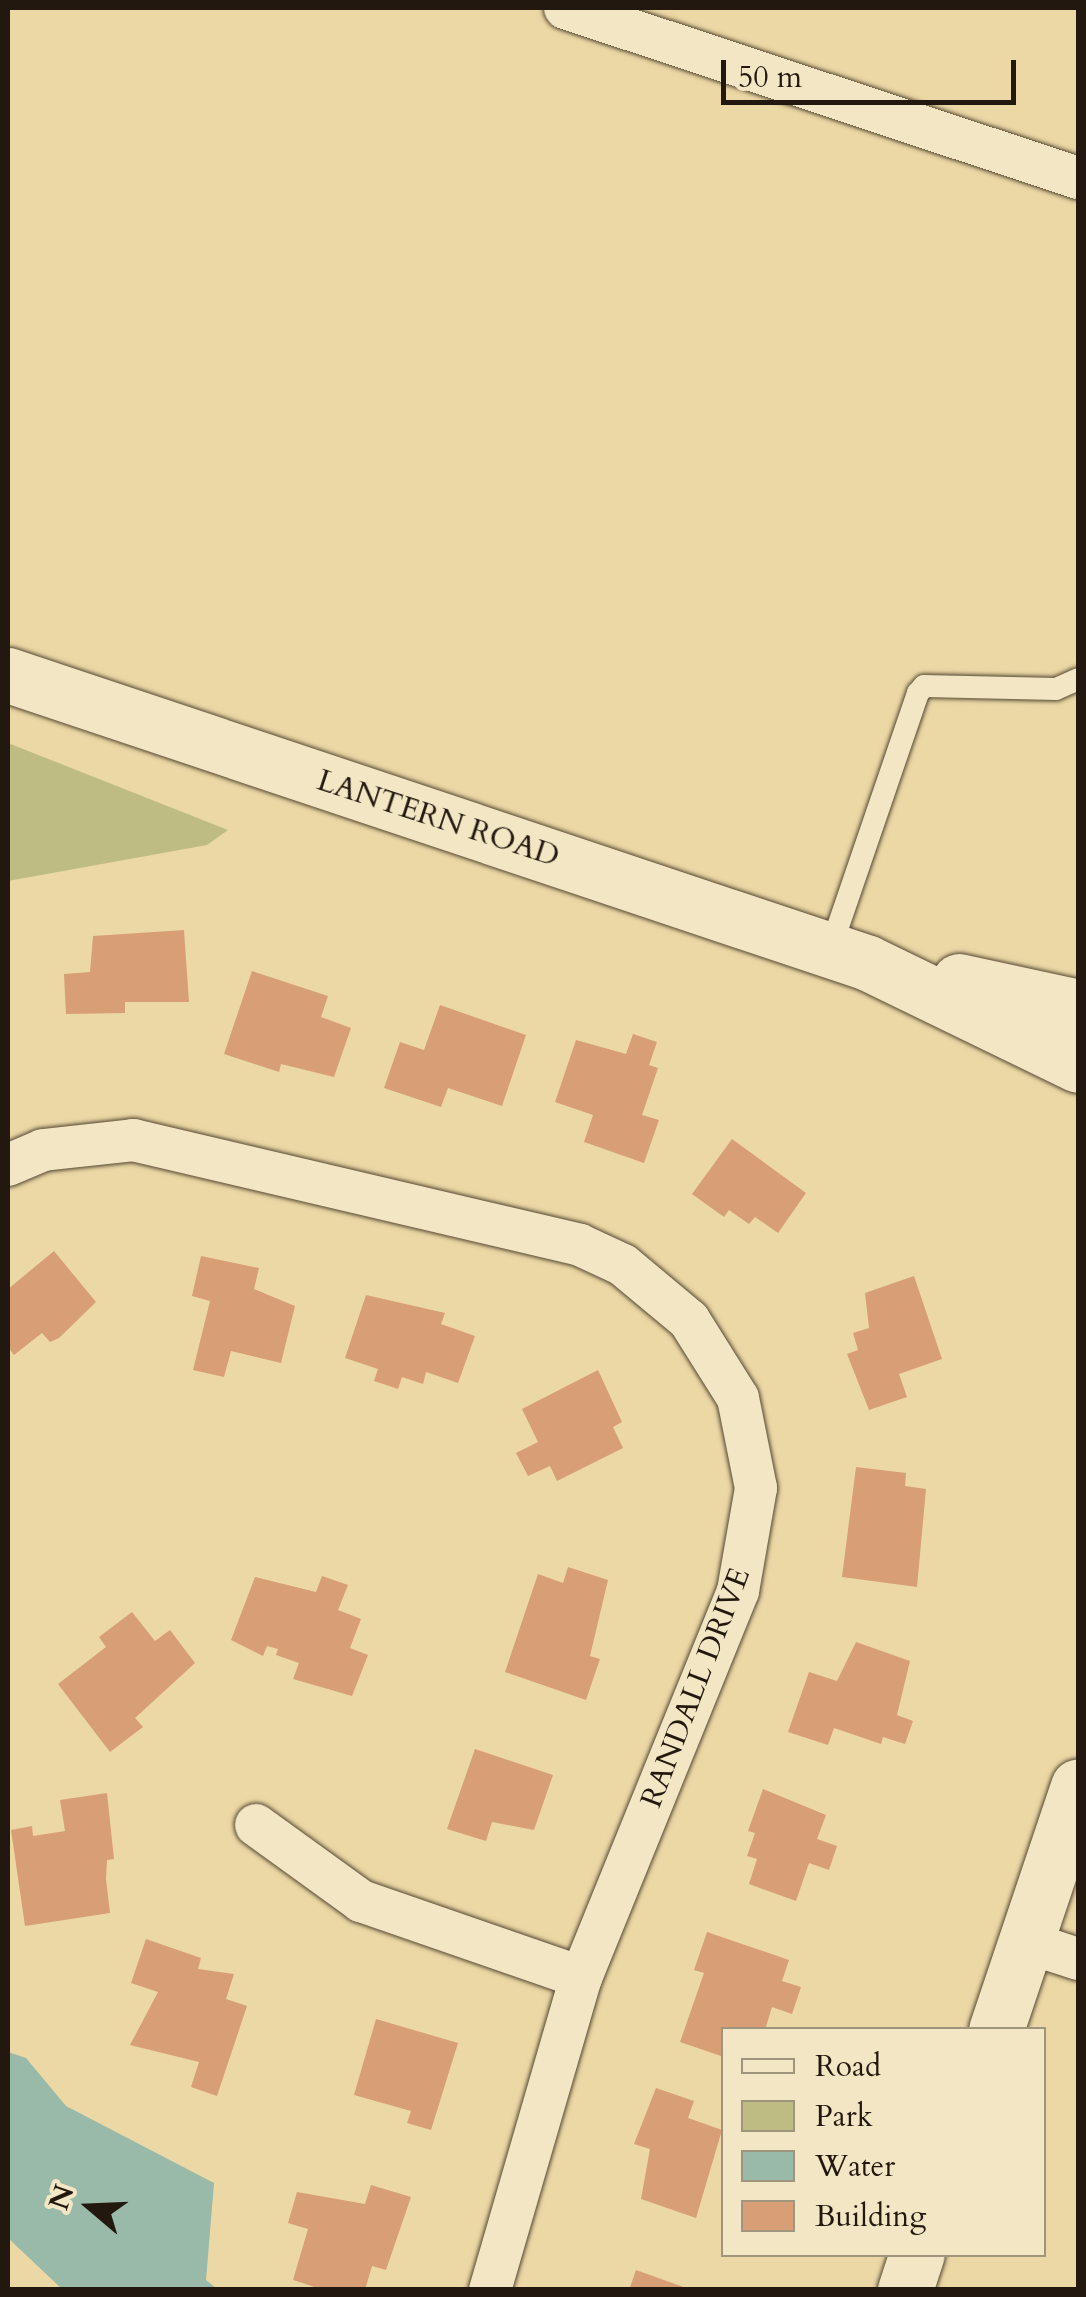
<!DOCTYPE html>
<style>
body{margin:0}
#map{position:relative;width:1086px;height:2297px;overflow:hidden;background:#ecd8a5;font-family:Cardo,serif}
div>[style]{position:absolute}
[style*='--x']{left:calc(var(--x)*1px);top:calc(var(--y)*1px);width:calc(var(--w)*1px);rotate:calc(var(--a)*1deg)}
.green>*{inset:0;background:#bebc82}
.water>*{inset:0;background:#99b9a9}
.building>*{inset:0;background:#d89e75}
.roads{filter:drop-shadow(0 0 2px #544834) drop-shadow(0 0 2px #544834)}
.lane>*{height:22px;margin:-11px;padding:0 11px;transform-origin:11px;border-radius:11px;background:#f3e6c4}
.street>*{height:42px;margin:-21px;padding:0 21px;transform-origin:21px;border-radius:21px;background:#f3e6c4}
.secondary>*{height:55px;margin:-27.5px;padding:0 27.5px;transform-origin:27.5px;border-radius:27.5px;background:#f3e6c4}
span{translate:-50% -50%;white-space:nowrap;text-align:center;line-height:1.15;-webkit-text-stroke:8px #f3e6c4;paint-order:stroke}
.street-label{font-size:30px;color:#22180f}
.frame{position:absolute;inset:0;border:10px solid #22180f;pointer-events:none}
.legend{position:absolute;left:721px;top:2027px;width:325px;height:230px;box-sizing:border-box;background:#f3e6c4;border:2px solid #9f947c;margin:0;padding:12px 18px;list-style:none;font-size:30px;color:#22180f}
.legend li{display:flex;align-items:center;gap:20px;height:50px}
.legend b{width:50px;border:2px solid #9f947c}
.north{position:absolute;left:40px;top:2157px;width:100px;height:100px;-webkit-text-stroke:8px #f3e6c4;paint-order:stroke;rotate:289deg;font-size:28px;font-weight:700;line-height:40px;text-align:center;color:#22180f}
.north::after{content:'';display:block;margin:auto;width:35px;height:45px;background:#22180f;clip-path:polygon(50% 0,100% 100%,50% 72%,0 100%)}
.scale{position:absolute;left:721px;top:60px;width:295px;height:45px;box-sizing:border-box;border:5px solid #22180f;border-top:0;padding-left:12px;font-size:30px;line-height:35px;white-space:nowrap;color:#22180f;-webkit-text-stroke:8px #f3e6c4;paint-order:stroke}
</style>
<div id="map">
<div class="green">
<div style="clip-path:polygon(8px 743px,228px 830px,207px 845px,8px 881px)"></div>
</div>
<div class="water">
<div style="clip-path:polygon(8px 2052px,26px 2058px,66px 2106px,214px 2183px,206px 2280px,217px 2289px,62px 2289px,8px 2238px)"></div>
</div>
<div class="building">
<div style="clip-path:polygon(184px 930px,189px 1002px,125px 1002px,125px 1013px,66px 1014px,64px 974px,90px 972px,93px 936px)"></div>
<div style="clip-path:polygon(252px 971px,328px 996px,321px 1017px,351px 1028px,334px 1077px,281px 1064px,279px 1072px,224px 1054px)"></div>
<div style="clip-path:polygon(440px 1005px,526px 1035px,502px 1106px,448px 1088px,441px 1107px,384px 1088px,400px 1042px,424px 1050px)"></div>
<div style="clip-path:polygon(633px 1034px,657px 1042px,649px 1065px,658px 1068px,642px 1115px,659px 1120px,644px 1163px,584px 1142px,593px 1115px,555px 1102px,576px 1040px,626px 1054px)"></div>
<div style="clip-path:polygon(732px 1139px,806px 1193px,778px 1233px,755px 1217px,749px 1224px,729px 1210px,724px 1217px,692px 1194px)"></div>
<div style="clip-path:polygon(54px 1251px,96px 1302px,59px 1338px,50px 1342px,42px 1333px,14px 1355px,8px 1347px,8px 1289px)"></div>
<div style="clip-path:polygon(201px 1256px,259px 1268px,254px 1289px,295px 1306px,281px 1363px,231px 1351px,224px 1377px,193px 1370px,210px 1301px,192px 1296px)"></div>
<div style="clip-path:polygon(914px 1276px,942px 1359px,899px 1374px,907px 1397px,869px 1410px,847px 1354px,858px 1350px,853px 1333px,869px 1328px,865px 1293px)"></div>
<div style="clip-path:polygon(366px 1295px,445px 1313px,441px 1324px,475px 1336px,458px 1383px,426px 1372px,423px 1384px,402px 1377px,398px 1389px,374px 1381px,378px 1369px,345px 1358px)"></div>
<div style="clip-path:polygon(598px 1370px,622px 1422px,613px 1427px,623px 1448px,557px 1481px,550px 1466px,528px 1476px,516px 1453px,538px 1442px,522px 1409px)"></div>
<div style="clip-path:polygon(856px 1467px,906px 1473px,905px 1486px,926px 1489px,917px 1587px,842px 1577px)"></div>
<div style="clip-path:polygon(568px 1567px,608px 1580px,590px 1656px,600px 1659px,586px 1700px,505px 1672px,538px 1574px,563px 1583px)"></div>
<div style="clip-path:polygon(322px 1576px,348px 1585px,338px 1610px,361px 1619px,350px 1648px,368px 1655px,352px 1696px,293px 1679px,299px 1663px,276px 1655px,278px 1649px,267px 1646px,263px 1656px,231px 1640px,255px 1577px,316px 1592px)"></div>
<div style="clip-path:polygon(132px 1612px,155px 1641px,170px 1630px,195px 1663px,135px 1718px,143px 1727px,110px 1752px,58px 1684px,106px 1647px,99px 1637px)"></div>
<div style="clip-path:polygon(856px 1642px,910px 1661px,897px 1715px,913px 1721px,905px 1744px,883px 1737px,881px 1744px,834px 1728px,828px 1745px,788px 1732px,809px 1672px,837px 1681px)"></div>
<div style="clip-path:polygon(475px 1749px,553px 1775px,534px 1830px,492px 1822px,486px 1841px,447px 1829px)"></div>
<div style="clip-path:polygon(763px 1789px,826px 1815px,817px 1839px,837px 1846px,829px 1870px,809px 1863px,796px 1901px,749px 1884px,757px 1859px,747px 1856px,755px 1833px,748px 1831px)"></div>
<div style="clip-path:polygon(107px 1793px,114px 1859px,107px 1860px,106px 1879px,110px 1913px,25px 1926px,11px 1830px,32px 1826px,33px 1836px,65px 1831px,60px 1800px)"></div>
<div style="clip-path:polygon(707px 1932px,789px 1960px,782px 1981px,801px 1987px,792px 2014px,772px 2007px,765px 2030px,724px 2030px,724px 2057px,680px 2042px,704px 1973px,694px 1970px)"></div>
<div style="clip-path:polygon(146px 1939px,201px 1958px,198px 1969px,234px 1974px,226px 1999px,247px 2006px,217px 2096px,191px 2087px,199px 2062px,130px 2045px,158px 1992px,131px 1983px)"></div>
<div style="clip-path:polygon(376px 2019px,458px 2043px,431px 2130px,407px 2123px,411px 2111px,354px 2095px)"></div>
<div style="clip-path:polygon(656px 2088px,694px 2101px,688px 2118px,722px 2130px,696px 2218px,641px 2199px,650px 2149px,634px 2144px)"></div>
<div style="clip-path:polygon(371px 2185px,411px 2197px,386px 2270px,372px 2266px,365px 2290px,324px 2290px,293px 2280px,308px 2229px,288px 2223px,297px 2192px,365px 2204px)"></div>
<div style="clip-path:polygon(636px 2270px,689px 2289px,689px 2290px,629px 2290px)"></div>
</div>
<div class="roads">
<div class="lane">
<div style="--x:830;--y:950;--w:272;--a:-71.1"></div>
<div style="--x:918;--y:693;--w:9;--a:-49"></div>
<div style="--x:924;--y:686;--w:132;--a:1.3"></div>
<div style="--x:1056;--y:689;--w:24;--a:-24"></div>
</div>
<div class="street">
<div style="--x:565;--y:8;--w:540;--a:18.33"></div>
<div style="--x:8;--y:1165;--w:38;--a:-23"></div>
<div style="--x:43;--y:1150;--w:91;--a:-6.3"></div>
<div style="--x:133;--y:1140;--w:459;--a:13.2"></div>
<div style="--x:580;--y:1245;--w:47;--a:24.9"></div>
<div style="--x:623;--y:1265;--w:86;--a:39.8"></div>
<div style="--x:689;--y:1320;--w:92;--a:57.9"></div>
<div style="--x:738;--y:1398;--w:92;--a:78.7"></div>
<div style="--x:756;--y:1488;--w:105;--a:99.9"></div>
<div style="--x:738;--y:1591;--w:417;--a:112.1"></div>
<div style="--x:581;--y:1977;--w:326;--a:106.2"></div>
<div style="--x:256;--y:1825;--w:130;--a:35.9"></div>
<div style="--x:361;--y:1901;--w:233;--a:19.1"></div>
<div style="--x:1026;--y:1942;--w:55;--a:18.1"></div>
</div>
<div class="secondary">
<div style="--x:8;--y:675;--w:907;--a:18.51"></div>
<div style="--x:868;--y:963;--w:233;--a:25.9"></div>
<div style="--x:959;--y:981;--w:122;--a:12.3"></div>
<div style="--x:996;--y:2030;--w:257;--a:-71.4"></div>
<div style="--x:905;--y:2290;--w:38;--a:-72"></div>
</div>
</div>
<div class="street-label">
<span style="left:438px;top:819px;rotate:18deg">LANTERN ROAD</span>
<span style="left:696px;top:1688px;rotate:-69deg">RANDALL DRIVE</span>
</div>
<div class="frame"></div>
<ul class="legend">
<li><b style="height:12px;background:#f3e6c4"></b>Road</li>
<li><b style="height:28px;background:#bebc82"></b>Park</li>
<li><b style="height:28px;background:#99b9a9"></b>Water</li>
<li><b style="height:28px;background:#d89e75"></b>Building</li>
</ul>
<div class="north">N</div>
<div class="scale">50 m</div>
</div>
